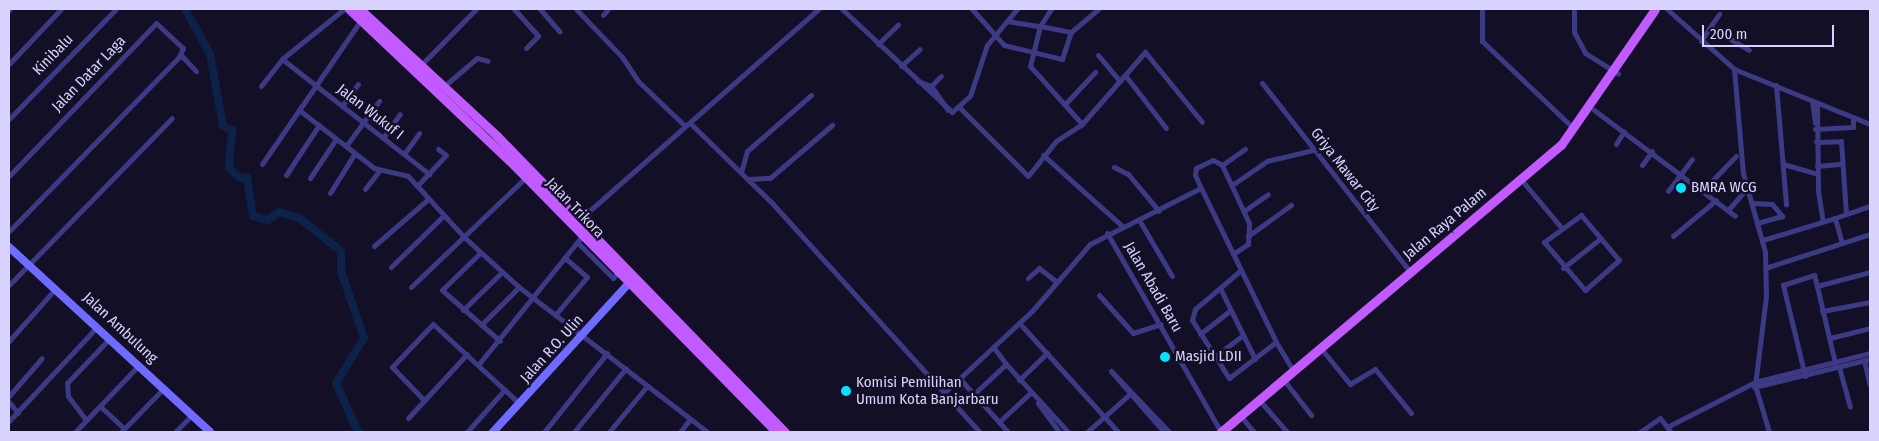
<!DOCTYPE html>
<style>
body{margin:0}
#map{position:relative;width:1879px;height:441px;overflow:hidden;background:#130f26;font-family:"Fira Sans Condensed",sans-serif}
div>[style]{position:absolute}
[style*='--x']{left:calc(var(--x)*1px);top:calc(var(--y)*1px);width:calc(var(--w)*1px);rotate:calc(var(--a)*1deg)}
.stream>*{height:1px;margin:-0.5px;padding:0 0.5px;transform-origin:0.5px;border-radius:0.5px;background:#0c2248}
.river>*{height:8px;margin:-4px;padding:0 4px;transform-origin:4px;border-radius:4px;background:#0c2248}
.street>*{height:5px;margin:-2.5px;padding:0 2.5px;transform-origin:2.5px;border-radius:2.5px;background:#3d3a85}
.secondary>*{height:8px;margin:-4px;padding:0 4px;transform-origin:4px;border-radius:4px;background:#6f6bff}
.primary>*{height:9px;margin:-4.5px;padding:0 4.5px;transform-origin:4.5px;border-radius:4.5px;background:#c25bff}
.dots>*{width:14px;height:14px;translate:-50% -50%;box-sizing:border-box;border:2px solid #130f26;border-radius:50%}
span{translate:-50% -50%;white-space:nowrap;text-align:center;line-height:1.15;-webkit-text-stroke:5px #130f26;paint-order:stroke}
.street-label{font-size:15px;color:#d9d4ff}
.poi-label{font-size:15px;color:#d9d4ff}
.left{translate:0 -50%;text-align:left}
.frame{position:absolute;inset:0;border:10px solid #d9d4ff;pointer-events:none}
.scale{position:absolute;left:1702px;top:25px;width:132px;height:22px;box-sizing:border-box;border:2px solid #d9d4ff;border-top:0;padding-left:6px;font-size:15px;line-height:18px;white-space:nowrap;color:#d9d4ff;-webkit-text-stroke:4px #130f26;paint-order:stroke}
</style>
<div id="map">
<div class="stream">
<div style="--x:738;--y:378;--w:59;--a:45.7"></div>
<div style="--x:787;--y:428;--w:6;--a:45"></div>
</div>
<div class="river">
<div style="--x:185;--y:9;--w:51;--a:60.9"></div>
<div style="--x:210;--y:54;--w:73;--a:79.8"></div>
<div style="--x:223;--y:126;--w:10;--a:24"></div>
<div style="--x:232;--y:130;--w:38;--a:95"></div>
<div style="--x:229;--y:168;--w:13;--a:42"></div>
<div style="--x:239;--y:177;--w:8;--a:7"></div>
<div style="--x:247;--y:178;--w:38;--a:81"></div>
<div style="--x:253;--y:216;--w:16;--a:15"></div>
<div style="--x:268;--y:220;--w:14;--a:-36"></div>
<div style="--x:279;--y:212;--w:21;--a:17"></div>
<div style="--x:299;--y:218;--w:53;--a:38.2"></div>
<div style="--x:341;--y:251;--w:20;--a:90"></div>
<div style="--x:341;--y:271;--w:71;--a:71.1"></div>
<div style="--x:364;--y:338;--w:53;--a:121.9"></div>
<div style="--x:336;--y:383;--w:54;--a:65.8"></div>
</div>
<div class="street">
<div style="--x:514;--y:9;--w:36;--a:48"></div>
<div style="--x:538;--y:36;--w:17;--a:135"></div>
<div style="--x:540;--y:9;--w:30;--a:49"></div>
<div style="--x:576;--y:9;--w:66;--a:46.2"></div>
<div style="--x:622;--y:57;--w:29;--a:56"></div>
<div style="--x:638;--y:81;--w:64;--a:43.7"></div>
<div style="--x:842;--y:9;--w:151;--a:43.1"></div>
<div style="--x:952;--y:112;--w:24;--a:-42"></div>
<div style="--x:970;--y:96;--w:54;--a:-71.6"></div>
<div style="--x:987;--y:45;--w:47;--a:-50.2"></div>
<div style="--x:972;--y:9;--w:48;--a:48.4"></div>
<div style="--x:1004;--y:45;--w:60;--a:13.6"></div>
<div style="--x:1062;--y:59;--w:28;--a:-72"></div>
<div style="--x:1071;--y:32;--w:35;--a:-40"></div>
<div style="--x:1482;--y:9;--w:32;--a:90"></div>
<div style="--x:1482;--y:41;--w:126;--a:43.7"></div>
<div style="--x:1574;--y:9;--w:23;--a:90"></div>
<div style="--x:1574;--y:32;--w:24;--a:62"></div>
<div style="--x:1585;--y:53;--w:39;--a:32"></div>
<div style="--x:1667;--y:9;--w:90;--a:41.8"></div>
<div style="--x:1734;--y:69;--w:147;--a:22"></div>
<div style="--x:9;--y:10;--w:1;--a:-45"></div>
<div style="--x:603;--y:15;--w:8;--a:-50"></div>
<div style="--x:1007;--y:21;--w:33;--a:9"></div>
<div style="--x:1040;--y:26;--w:20;--a:-57"></div>
<div style="--x:1710;--y:27;--w:16;--a:-55"></div>
<div style="--x:1701;--y:41;--w:17;--a:-57"></div>
<div style="--x:1710;--y:27;--w:45;--a:30.5"></div>
<div style="--x:878;--y:44;--w:28;--a:-44"></div>
<div style="--x:181;--y:55;--w:22;--a:47"></div>
<div style="--x:1098;--y:55;--w:34;--a:50"></div>
<div style="--x:282;--y:59;--w:187;--a:38"></div>
<div style="--x:9;--y:64;--w:76;--a:-46.6"></div>
<div style="--x:420;--y:66;--w:80;--a:-45.5"></div>
<div style="--x:901;--y:66;--w:25;--a:-42"></div>
<div style="--x:1734;--y:69;--w:104;--a:85.1"></div>
<div style="--x:1743;--y:173;--w:82;--a:74.4"></div>
<div style="--x:1765;--y:252;--w:44;--a:88.7"></div>
<div style="--x:1766;--y:296;--w:90;--a:97"></div>
<div style="--x:1755;--y:385;--w:49;--a:73.4"></div>
<div style="--x:1125;--y:75;--w:67;--a:52.3"></div>
<div style="--x:918;--y:81;--w:14;--a:21"></div>
<div style="--x:931;--y:86;--w:14;--a:-45"></div>
<div style="--x:1262;--y:83;--w:240;--a:51.9"></div>
<div style="--x:1776;--y:85;--w:120;--a:85.2"></div>
<div style="--x:261;--y:86;--w:34;--a:-52"></div>
<div style="--x:282;--y:59;--w:80;--a:-38.9"></div>
<div style="--x:931;--y:86;--w:29;--a:55"></div>
<div style="--x:443;--y:87;--w:45;--a:-40.5"></div>
<div style="--x:477;--y:58;--w:11;--a:15"></div>
<div style="--x:1812;--y:101;--w:22;--a:82"></div>
<div style="--x:1817;--y:103;--w:88;--a:89.3"></div>
<div style="--x:1818;--y:191;--w:30;--a:81"></div>
<div style="--x:1065;--y:104;--w:44;--a:-46.8"></div>
<div style="--x:342;--y:106;--w:27;--a:-54"></div>
<div style="--x:960;--y:108;--w:96;--a:45"></div>
<div style="--x:1028;--y:176;--w:45;--a:-51.3"></div>
<div style="--x:1056;--y:141;--w:31;--a:-33"></div>
<div style="--x:1082;--y:124;--w:78;--a:-131.9"></div>
<div style="--x:1030;--y:66;--w:41;--a:-76"></div>
<div style="--x:1040;--y:26;--w:32;--a:11"></div>
<div style="--x:299;--y:110;--w:95;--a:37.7"></div>
<div style="--x:374;--y:168;--w:35;--a:13"></div>
<div style="--x:408;--y:176;--w:83;--a:47.4"></div>
<div style="--x:464;--y:237;--w:74;--a:42.3"></div>
<div style="--x:519;--y:287;--w:237;--a:37.6"></div>
<div style="--x:1594;--y:110;--w:176;--a:36.9"></div>
<div style="--x:9;--y:119;--w:153;--a:-45.8"></div>
<div style="--x:690;--y:123;--w:115;--a:44.3"></div>
<div style="--x:772;--y:203;--w:309;--a:47.8"></div>
<div style="--x:1082;--y:124;--w:96;--a:-48.8"></div>
<div style="--x:1145;--y:52;--w:90;--a:50.8"></div>
<div style="--x:1815;--y:129;--w:38;--a:-3"></div>
<div style="--x:1853;--y:127;--w:8;--a:-90"></div>
<div style="--x:383;--y:138;--w:29;--a:-55"></div>
<div style="--x:1816;--y:142;--w:25;--a:-2"></div>
<div style="--x:1841;--y:141;--w:73;--a:86.1"></div>
<div style="--x:1616;--y:144;--w:15;--a:-58"></div>
<div style="--x:346;--y:146;--w:56;--a:-53.7"></div>
<div style="--x:404;--y:154;--w:26;--a:-54"></div>
<div style="--x:1043;--y:155;--w:105;--a:41.9"></div>
<div style="--x:262;--y:164;--w:175;--a:-55.5"></div>
<div style="--x:1783;--y:164;--w:35;--a:16"></div>
<div style="--x:1222;--y:165;--w:28;--a:-35"></div>
<div style="--x:1642;--y:165;--w:17;--a:-54"></div>
<div style="--x:1817;--y:166;--w:25;--a:-5"></div>
<div style="--x:1114;--y:167;--w:16;--a:27"></div>
<div style="--x:1128;--y:174;--w:48;--a:50"></div>
<div style="--x:741;--y:172;--w:22;--a:-74"></div>
<div style="--x:747;--y:151;--w:85;--a:-41.2"></div>
<div style="--x:286;--y:175;--w:60;--a:-56.6"></div>
<div style="--x:9;--y:176;--w:212;--a:-46.1"></div>
<div style="--x:156;--y:23;--w:37;--a:43"></div>
<div style="--x:183;--y:48;--w:10;--a:114"></div>
<div style="--x:179;--y:57;--w:243;--a:134.3"></div>
<div style="--x:310;--y:178;--w:47;--a:-56.3"></div>
<div style="--x:748;--y:179;--w:22;--a:-3"></div>
<div style="--x:770;--y:178;--w:82;--a:-40.5"></div>
<div style="--x:1524;--y:183;--w:56;--a:50.1"></div>
<div style="--x:1232;--y:185;--w:42;--a:-34.4"></div>
<div style="--x:1267;--y:161;--w:47;--a:-13.4"></div>
<div style="--x:417;--y:186;--w:42;--a:-46.9"></div>
<div style="--x:446;--y:155;--w:10;--a:-143"></div>
<div style="--x:365;--y:189;--w:23;--a:-52"></div>
<div style="--x:1704;--y:189;--w:46;--a:-45.9"></div>
<div style="--x:1668;--y:191;--w:40;--a:-53"></div>
<div style="--x:330;--y:193;--w:47;--a:-58"></div>
<div style="--x:1752;--y:203;--w:20;--a:3"></div>
<div style="--x:1772;--y:204;--w:16;--a:50"></div>
<div style="--x:1782;--y:216;--w:26;--a:164"></div>
<div style="--x:1728;--y:210;--w:28;--a:-49"></div>
<div style="--x:1244;--y:211;--w:29;--a:-35"></div>
<div style="--x:1581;--y:215;--w:59;--a:49.8"></div>
<div style="--x:1619;--y:260;--w:45;--a:138.6"></div>
<div style="--x:1585;--y:290;--w:63;--a:-130.5"></div>
<div style="--x:1544;--y:242;--w:46;--a:-36.1"></div>
<div style="--x:579;--y:220;--w:319;--a:-41.4"></div>
<div style="--x:1139;--y:220;--w:65;--a:59.5"></div>
<div style="--x:1107;--y:233;--w:229;--a:60.2"></div>
<div style="--x:1248;--y:236;--w:53;--a:-35.8"></div>
<div style="--x:1673;--y:236;--w:56;--a:-39.9"></div>
<div style="--x:1763;--y:240;--w:75;--a:-17"></div>
<div style="--x:577;--y:242;--w:51;--a:45"></div>
<div style="--x:613;--y:278;--w:8;--a:-50"></div>
<div style="--x:1842;--y:243;--w:26;--a:-106"></div>
<div style="--x:1835;--y:218;--w:37;--a:-19"></div>
<div style="--x:374;--y:246;--w:72;--a:-41"></div>
<div style="--x:480;--y:253;--w:53;--a:135.8"></div>
<div style="--x:442;--y:290;--w:77;--a:41.3"></div>
<div style="--x:1233;--y:254;--w:18;--a:-34"></div>
<div style="--x:1248;--y:244;--w:21;--a:-87"></div>
<div style="--x:1249;--y:223;--w:64;--a:-115"></div>
<div style="--x:1222;--y:165;--w:10;--a:-151"></div>
<div style="--x:1213;--y:160;--w:19;--a:155"></div>
<div style="--x:1196;--y:168;--w:7;--a:98"></div>
<div style="--x:1195;--y:175;--w:14;--a:65"></div>
<div style="--x:1201;--y:188;--w:171;--a:64"></div>
<div style="--x:1276;--y:342;--w:33;--a:59"></div>
<div style="--x:391;--y:267;--w:73;--a:-44.4"></div>
<div style="--x:1563;--y:268;--w:48;--a:-38.3"></div>
<div style="--x:1765;--y:268;--w:110;--a:-17.9"></div>
<div style="--x:1241;--y:270;--w:60;--a:139.7"></div>
<div style="--x:1195;--y:309;--w:11;--a:105"></div>
<div style="--x:1192;--y:320;--w:69;--a:57.5"></div>
<div style="--x:1229;--y:378;--w:59;--a:-37.5"></div>
<div style="--x:1028;--y:278;--w:15;--a:-42"></div>
<div style="--x:1039;--y:268;--w:23;--a:38"></div>
<div style="--x:9;--y:285;--w:233;--a:-45.7"></div>
<div style="--x:411;--y:287;--w:159;--a:-43.7"></div>
<div style="--x:1220;--y:288;--w:79;--a:63.8"></div>
<div style="--x:1099;--y:295;--w:51;--a:48.2"></div>
<div style="--x:1133;--y:333;--w:29;--a:-18"></div>
<div style="--x:463;--y:310;--w:54;--a:-44.3"></div>
<div style="--x:1822;--y:311;--w:49;--a:-10.6"></div>
<div style="--x:556;--y:314;--w:48;--a:-50"></div>
<div style="--x:587;--y:277;--w:30;--a:-139"></div>
<div style="--x:481;--y:325;--w:54;--a:-45"></div>
<div style="--x:1022;--y:326;--w:143;--a:47.8"></div>
<div style="--x:1200;--y:334;--w:39;--a:-38"></div>
<div style="--x:1830;--y:338;--w:41;--a:-14"></div>
<div style="--x:9;--y:341;--w:71;--a:-48.4"></div>
<div style="--x:994;--y:348;--w:20;--a:53"></div>
<div style="--x:1323;--y:351;--w:43;--a:50.7"></div>
<div style="--x:1350;--y:384;--w:29;--a:-31"></div>
<div style="--x:1375;--y:369;--w:57;--a:50.7"></div>
<div style="--x:1214;--y:357;--w:36;--a:-37"></div>
<div style="--x:1864;--y:360;--w:26;--a:77"></div>
<div style="--x:1835;--y:363;--w:79;--a:-103.2"></div>
<div style="--x:1817;--y:286;--w:55;--a:-14.8"></div>
<div style="--x:478;--y:365;--w:167;--a:-51.1"></div>
<div style="--x:1839;--y:367;--w:41;--a:74.6"></div>
<div style="--x:1111;--y:371;--w:84;--a:46.4"></div>
<div style="--x:1111;--y:371;--w:81;--a:49"></div>
<div style="--x:1805;--y:376;--w:94;--a:-103.6"></div>
<div style="--x:1783;--y:285;--w:33;--a:-18"></div>
<div style="--x:1814;--y:275;--w:11;--a:75"></div>
<div style="--x:960;--y:379;--w:72;--a:47.8"></div>
<div style="--x:1283;--y:379;--w:46;--a:52.1"></div>
<div style="--x:1019;--y:380;--w:39;--a:-44"></div>
<div style="--x:1754;--y:387;--w:119;--a:-13.6"></div>
<div style="--x:945;--y:392;--w:119;--a:-43"></div>
<div style="--x:1032;--y:311;--w:89;--a:-49.1"></div>
<div style="--x:1090;--y:244;--w:124;--a:-26.8"></div>
<div style="--x:974;--y:394;--w:44;--a:-43.2"></div>
<div style="--x:1006;--y:364;--w:92;--a:47.6"></div>
<div style="--x:9;--y:396;--w:50;--a:-49"></div>
<div style="--x:424;--y:400;--w:46;--a:-134.1"></div>
<div style="--x:392;--y:367;--w:59;--a:-46.4"></div>
<div style="--x:433;--y:324;--w:118;--a:42.6"></div>
<div style="--x:9;--y:402;--w:14;--a:51"></div>
<div style="--x:1261;--y:402;--w:40;--a:49"></div>
<div style="--x:1038;--y:403;--w:36;--a:54"></div>
<div style="--x:100;--y:406;--w:33;--a:43"></div>
<div style="--x:408;--y:418;--w:87;--a:-47.3"></div>
<div style="--x:1243;--y:419;--w:17;--a:50"></div>
<div style="--x:86;--y:420;--w:30;--a:-127"></div>
<div style="--x:68;--y:396;--w:13;--a:-94"></div>
<div style="--x:67;--y:383;--w:62;--a:-46.3"></div>
<div style="--x:9;--y:421;--w:129;--a:-46.9"></div>
<div style="--x:999;--y:422;--w:42;--a:-43.1"></div>
<div style="--x:1667;--y:427;--w:99;--a:-27.1"></div>
<div style="--x:1755;--y:382;--w:119;--a:-14.2"></div>
<div style="--x:75;--y:432;--w:93;--a:-46.3"></div>
<div style="--x:121;--y:432;--w:62;--a:-45.7"></div>
<div style="--x:175;--y:432;--w:24;--a:-45"></div>
<div style="--x:467;--y:432;--w:57;--a:-48.5"></div>
<div style="--x:544;--y:432;--w:101;--a:-51.4"></div>
<div style="--x:574;--y:432;--w:82;--a:-50.9"></div>
<div style="--x:609;--y:432;--w:60;--a:-50.4"></div>
<div style="--x:680;--y:432;--w:16;--a:-52"></div>
<div style="--x:1087;--y:432;--w:57;--a:-41.5"></div>
<div style="--x:1640;--y:432;--w:24;--a:-35"></div>
<div style="--x:1660;--y:418;--w:18;--a:52"></div>
</div>
<div class="secondary">
<div style="--x:9;--y:247;--w:273;--a:42.6"></div>
<div style="--x:493;--y:432;--w:202;--a:-47.6"></div>
</div>
<div class="primary">
<div style="--x:349;--y:9;--w:227;--a:43.4"></div>
<div style="--x:514;--y:165;--w:374;--a:45.5"></div>
<div style="--x:360;--y:9;--w:187;--a:42.8"></div>
<div style="--x:497;--y:136;--w:413;--a:45.8"></div>
<div style="--x:1221;--y:432;--w:445;--a:-40.2"></div>
<div style="--x:1561;--y:145;--w:165;--a:-55.3"></div>
</div>
<div class="dots">
<div style="left:1681px;top:188px;background:#00e5ff"></div>
<div style="left:1165px;top:357px;background:#00e5ff"></div>
<div style="left:846px;top:391px;background:#00e5ff"></div>
</div>
<div class="street-label">
<span style="left:53px;top:55px;rotate:-46deg">Kinibalu</span>
<span style="left:89px;top:74px;rotate:-46deg">Jalan Datar Laga</span>
<span style="left:370px;top:112px;rotate:38deg">Jalan Wukuf I</span>
<span style="left:1345px;top:170px;rotate:52deg">Griya Mawar City</span>
<span style="left:575px;top:208px;rotate:46deg">Jalan Trikora</span>
<span style="left:1445px;top:224px;rotate:-40deg">Jalan Raya Palam</span>
<span style="left:1153px;top:287px;rotate:60deg">Jalan Abadi Baru</span>
<span style="left:120px;top:328px;rotate:43deg">Jalan Ambulung</span>
<span style="left:552px;top:349px;rotate:-48deg">Jalan R.O. Ulin</span>
</div>
<div class="poi-label">
<span class="left" style="left:1691px;top:188px">BMRA WCG</span>
<span class="left" style="left:1175px;top:357px">Masjid LDII</span>
<span class="left" style="left:856px;top:391px">Komisi Pemilihan<br>Umum Kota Banjarbaru</span>
</div>
<div class="frame"></div>
<div class="scale">200 m</div>
</div>
